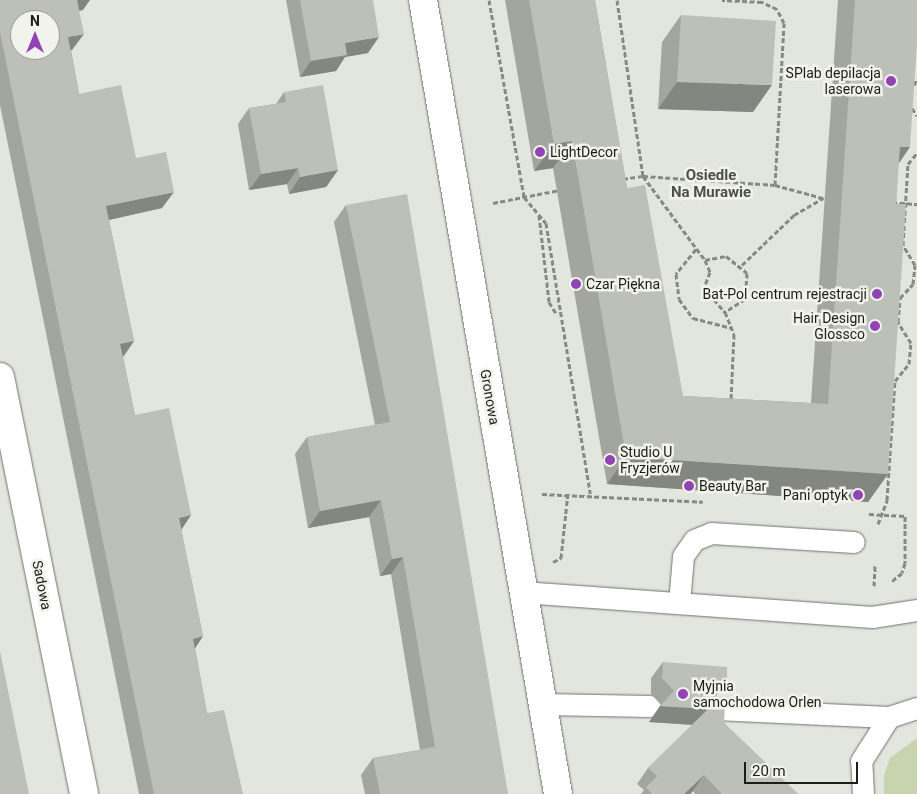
<!DOCTYPE html>
<meta charset="utf-8">
<style>
body{margin:0}
#map{position:relative;width:917px;height:794px;overflow:hidden;background:#e3e6df;font-family:Roboto,sans-serif}
div>[style]{position:absolute}
[style*='--x']{left:calc(var(--x)*1px);top:calc(var(--y)*1px);width:calc(var(--w)*1px);rotate:calc(var(--a)*1deg)}
.green>*{inset:0;background:#c8d4ae}
.path>*{height:3px;margin-top:-1.5px;transform-origin:0;background:repeating-linear-gradient(90deg,#888985 0 5px,transparent 0 7.5px)}
.roads{filter:drop-shadow(0 0 1px #70726c) drop-shadow(0 0 1px #70726c)}
.lane>*{height:21px;margin:-10.5px;padding:0 10.5px;transform-origin:10.5px;border-radius:10.5px;background:#fff}
.street>*{height:28px;margin:-14px;padding:0 14px;transform-origin:14px;border-radius:14px;background:#fff}
.wall>*{inset:0;background:#a3a59f}
.shaded-wall>*{inset:0;background:#848682}
.building>*{inset:0;background:#bdc0b9}
.dots>*{width:14px;height:14px;translate:-50% -50%;box-sizing:border-box;border:2px solid #f1f3ec;border-radius:50%}
span{translate:-50% -50%;white-space:nowrap;text-align:center;line-height:1.15;-webkit-text-stroke:5px #f1f3ec;paint-order:stroke}
.poi-label{font-size:14px;color:#1c1c1a}
.right{translate:-100% -50%;text-align:right}
.left{translate:0 -50%;text-align:left}
.street-label{font-size:14px;color:#1c1c1a}
.neighbourhood-label{font-size:15px;color:#4e504a;font-weight:700}
.north{position:absolute;left:10px;top:10px;width:50px;height:50px;box-sizing:border-box;background:#f1f3ec;border:1px solid #9c9d98;border-radius:50%;rotate:0deg;font-size:14px;font-weight:700;line-height:20px;text-align:center;color:#1c1c1a}
.north::after{content:'';display:block;margin:auto;width:18px;height:22px;background:#9243b3;clip-path:polygon(50% 0,100% 100%,50% 72%,0 100%)}
.scale{position:absolute;left:744px;top:762px;width:114px;height:22px;box-sizing:border-box;border:2px solid #1c1c1a;border-top:0;padding-left:6px;font-size:15px;line-height:18px;white-space:nowrap;color:#1c1c1a;-webkit-text-stroke:4px #f1f3ec;paint-order:stroke}
</style>
<div id="map">
<div class="green">
<div style="clip-path:polygon(917px 738px,917px 794px,884px 794px,884px 775px,890px 758px)"></div>
</div>
<div class="path">
<div style="--x:489;--y:0;--w:200;--a:79.9"></div>
<div style="--x:524;--y:197;--w:34;--a:50"></div>
<div style="--x:546;--y:223;--w:274;--a:80.7"></div>
<div style="--x:617;--y:0;--w:178;--a:81.6"></div>
<div style="--x:643;--y:176;--w:104;--a:53.6"></div>
<div style="--x:705;--y:260;--w:13;--a:67"></div>
<div style="--x:710;--y:272;--w:17;--a:111"></div>
<div style="--x:704;--y:288;--w:32;--a:49"></div>
<div style="--x:725;--y:312;--w:24;--a:68"></div>
<div style="--x:734;--y:334;--w:67;--a:92.6"></div>
<div style="--x:914;--y:85;--w:7;--a:-63"></div>
<div style="--x:912;--y:108;--w:9;--a:58"></div>
<div style="--x:623;--y:179;--w:20;--a:-9"></div>
<div style="--x:643;--y:176;--w:132;--a:3.9"></div>
<div style="--x:775;--y:185;--w:162;--a:-86.8"></div>
<div style="--x:784;--y:23;--w:16;--a:-117"></div>
<div style="--x:777;--y:9;--w:17;--a:-155"></div>
<div style="--x:762;--y:2;--w:40;--a:-177.1"></div>
<div style="--x:775;--y:185;--w:50;--a:15.2"></div>
<div style="--x:892;--y:202;--w:25;--a:5"></div>
<div style="--x:493;--y:203;--w:68;--a:-11"></div>
<div style="--x:539;--y:215;--w:88;--a:83.4"></div>
<div style="--x:549;--y:302;--w:15;--a:58"></div>
<div style="--x:696;--y:249;--w:32;--a:129"></div>
<div style="--x:676;--y:274;--w:25;--a:83"></div>
<div style="--x:679;--y:299;--w:24;--a:54"></div>
<div style="--x:693;--y:318;--w:40;--a:14.4"></div>
<div style="--x:705;--y:260;--w:21;--a:-11"></div>
<div style="--x:726;--y:256;--w:27;--a:39"></div>
<div style="--x:747;--y:273;--w:26;--a:94"></div>
<div style="--x:745;--y:299;--w:24;--a:147"></div>
<div style="--x:742;--y:265;--w:72;--a:-43.9"></div>
<div style="--x:794;--y:215;--w:34;--a:-30"></div>
<div style="--x:542;--y:494;--w:161;--a:2.8"></div>
<div style="--x:869;--y:514;--w:36;--a:3"></div>
<div style="--x:905;--y:516;--w:47;--a:90"></div>
<div style="--x:905;--y:563;--w:10;--a:107"></div>
<div style="--x:902;--y:573;--w:13;--a:141"></div>
<div style="--x:878;--y:524;--w:26;--a:-69"></div>
<div style="--x:887;--y:500;--w:119;--a:-86.2"></div>
<div style="--x:895;--y:381;--w:22;--a:-51"></div>
<div style="--x:909;--y:364;--w:21;--a:-85"></div>
<div style="--x:911;--y:343;--w:25;--a:-122"></div>
<div style="--x:898;--y:322;--w:24;--a:-85"></div>
<div style="--x:900;--y:298;--w:19;--a:-47"></div>
<div style="--x:913;--y:284;--w:19;--a:-84"></div>
<div style="--x:915;--y:265;--w:23;--a:-121"></div>
<div style="--x:903;--y:245;--w:81;--a:-86.5"></div>
<div style="--x:908;--y:164;--w:14;--a:-51"></div>
<div style="--x:553;--y:562;--w:9;--a:-27"></div>
<div style="--x:561;--y:558;--w:65;--a:-83.9"></div>
<div style="--x:874;--y:586;--w:21;--a:-87"></div>
</div>
<div class="roads">
<div class="lane">
<div style="--x:522;--y:592;--w:351;--a:4.1"></div>
<div style="--x:872;--y:617;--w:46;--a:-8.8"></div>
<div style="--x:679;--y:603;--w:47;--a:-85.1"></div>
<div style="--x:683;--y:556;--w:19;--a:-55"></div>
<div style="--x:694;--y:540;--w:18;--a:-22"></div>
<div style="--x:711;--y:533;--w:143;--a:3.6"></div>
<div style="--x:542;--y:704;--w:108;--a:1.1"></div>
<div style="--x:715;--y:709;--w:174;--a:2.6"></div>
<div style="--x:889;--y:717;--w:29;--a:-18"></div>
<div style="--x:863;--y:794;--w:33;--a:-93"></div>
<div style="--x:861;--y:761;--w:52;--a:-57.5"></div>
</div>
<div class="street">
<div style="--x:423;--y:0;--w:805;--a:80.35"></div>
<div style="--x:0;--y:377;--w:425;--a:78.6"></div>
</div>
</div>
<div class="wall">
<div style="clip-path:polygon(0 0,83px 10px,79px 11px,72px 50px,71px 50px,79px 94px,136px 158px,162px 208px,109px 220px,134px 341px,123px 357px,135px 415px,191px 515px,181px 529px,203px 636px,195px 648px,207px 713px,243px 794px,139px 794px,0 105px)"></div>
<div style="clip-path:polygon(286px 0,373px 0,368px 53px,345px 57px,336px 71px,300px 77px)"></div>
<div style="clip-path:polygon(505px 0,595px 0,627px 188px,683px 396px,811px 403px,838px 0,917px 0,898px 165px,896px 204px,888px 474px,868px 502px,607px 484px,553px 168px,534px 171px)"></div>
<div style="clip-path:polygon(681px 15px,753px 112px,658px 109px,662px 42px)"></div>
<div style="clip-path:polygon(284px 92px,338px 170px,326px 187px,289px 194px,287px 184px,249px 190px,238px 124px,249px 108px,276px 104px)"></div>
<div style="clip-path:polygon(346px 205px,508px 794px,365px 794px,361px 775px,373px 758px,420px 750px,391px 574px,380px 576px,369px 517px,308px 528px,295px 454px,307px 437px,375px 425px,334px 222px)"></div>
<div style="clip-path:polygon(663px 662px,716px 695px,724px 723px,798px 794px,695px 794px,693px 791px,690px 794px,641px 794px,644px 790px,637px 784px,648px 768px,692px 725px,649px 722px,661px 705px,651px 694px,651px 678px)"></div>
</div>
<div class="shaded-wall">
<div style="clip-path:polygon(74px 0,90px 0,83px 10px,65px 13px)"></div>
<div style="clip-path:polygon(84px 34px,72px 50px,56px 53px,68px 37px)"></div>
<div style="clip-path:polygon(379px 37px,368px 53px,345px 57px,336px 71px,300px 77px,311px 61px,345px 43px)"></div>
<div style="clip-path:polygon(677px 82px,772px 85px,753px 112px,658px 109px)"></div>
<div style="clip-path:polygon(572px 141px,553px 168px,534px 171px,554px 144px)"></div>
<div style="clip-path:polygon(900px 147px,910px 147px,891px 175px)"></div>
<div style="clip-path:polygon(298px 168px,287px 184px,249px 190px,261px 174px)"></div>
<div style="clip-path:polygon(338px 170px,326px 187px,289px 194px,300px 177px)"></div>
<div style="clip-path:polygon(174px 192px,162px 208px,95px 223px,106px 206px)"></div>
<div style="clip-path:polygon(134px 341px,123px 357px,120px 344px)"></div>
<div style="clip-path:polygon(626px 457px,888px 474px,868px 502px,607px 484px)"></div>
<div style="clip-path:polygon(381px 500px,369px 517px,308px 528px,320px 511px)"></div>
<div style="clip-path:polygon(191px 515px,180px 532px,179px 518px)"></div>
<div style="clip-path:polygon(403px 557px,391px 574px,380px 576px,392px 559px)"></div>
<div style="clip-path:polygon(203px 636px,192px 653px,193px 639px)"></div>
<div style="clip-path:polygon(727px 681px,715px 697px,714px 692px)"></div>
<div style="clip-path:polygon(660px 706px,708px 709px,697px 725px,649px 722px)"></div>
<div style="clip-path:polygon(704px 775px,693px 791px,690px 794px,684px 794px)"></div>
</div>
<div class="building">
<div style="clip-path:polygon(evenodd,0 0,77px 0,84px 34px,68px 37px,79px 94px,121px 85px,136px 158px,166px 152px,174px 192px,106px 206px,134px 341px,120px 344px,135px 415px,169px 408px,191px 515px,179px 518px,203px 636px,193px 639px,207px 713px,224px 710px,243px 794px,154px 794px,0 32px,0 0,20px 20px,50px 20px,50px 50px,20px 50px,20px 20px)"></div>
<div style="clip-path:polygon(300px 0,373px 0,379px 37px,345px 43px,347px 55px,311px 61px)"></div>
<div style="clip-path:polygon(529px 0,595px 0,627px 188px,645px 185px,683px 396px,828px 404px,855px 0,917px 0,917px 44px,910px 147px,900px 147px,896px 204px,906px 204px,888px 474px,626px 457px,572px 141px,554px 144px)"></div>
<div style="clip-path:polygon(681px 15px,776px 21px,772px 85px,677px 82px)"></div>
<div style="clip-path:polygon(323px 85px,338px 170px,300px 177px,298px 168px,261px 174px,249px 108px,286px 102px,284px 92px)"></div>
<div style="clip-path:polygon(407px 194px,508px 794px,380px 794px,373px 758px,435px 747px,403px 557px,392px 559px,381px 500px,320px 511px,307px 437px,390px 422px,346px 205px)"></div>
<div style="clip-path:polygon(0 651px,29px 794px,0 794px)"></div>
<div style="clip-path:polygon(663px 662px,727px 667px,727px 681px,714px 692px,725px 705px,724px 723px,798px 794px,722px 794px,704px 775px,684px 794px,652px 794px,646px 787px,657px 776px,648px 768px,708px 709px,660px 706px,674px 691px,662px 678px)"></div>
</div>
<div class="dots">
<div style="left:891px;top:81px;background:#9243b3"></div>
<div style="left:540px;top:152px;background:#9243b3"></div>
<div style="left:576px;top:284px;background:#9243b3"></div>
<div style="left:877px;top:294px;background:#9243b3"></div>
<div style="left:875px;top:326px;background:#9243b3"></div>
<div style="left:610px;top:460px;background:#9243b3"></div>
<div style="left:689px;top:486px;background:#9243b3"></div>
<div style="left:858px;top:495px;background:#9243b3"></div>
<div style="left:683px;top:694px;background:#9243b3"></div>
</div>
<div class="poi-label">
<span class="right" style="left:881px;top:81px">SPlab depilacja<br>laserowa</span>
<span class="left" style="left:550px;top:152px">LightDecor</span>
<span class="left" style="left:586px;top:284px">Czar Piękna</span>
<span class="right" style="left:867px;top:294px">Bat-Pol centrum rejestracji</span>
<span class="right" style="left:865px;top:326px">Hair Design<br>Glossco</span>
<span class="left" style="left:620px;top:460px">Studio U<br>Fryzjerów</span>
<span class="left" style="left:699px;top:486px">Beauty Bar</span>
<span class="right" style="left:848px;top:495px">Pani optyk</span>
<span class="left" style="left:693px;top:694px">Myjnia<br>samochodowa Orlen</span>
</div>
<div class="street-label">
<span style="left:490px;top:397px;rotate:80deg">Gronowa</span>
<span style="left:42px;top:585px;rotate:79deg">Sadowa</span>
</div>
<div class="neighbourhood-label">
<span style="left:711px;top:184px">Osiedle<br>Na Murawie</span>
</div>
<div class="north">N</div>
<div class="scale">20 m</div>
</div>
